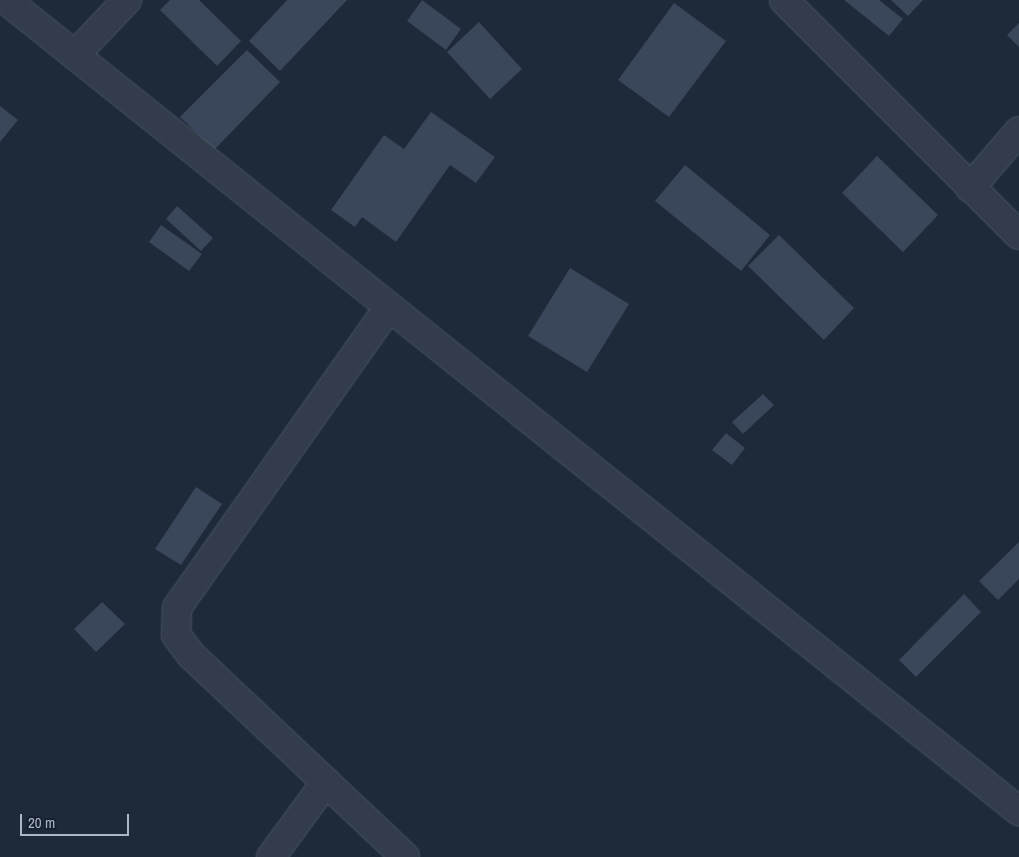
<!DOCTYPE html>
<style>
body{margin:0}
#map{position:relative;width:1019px;height:857px;overflow:hidden;background:#1e2a3a;font-family:"Archivo Narrow",sans-serif}
div>[style]{position:absolute}
[style*='--x']{left:calc(var(--x)*1px);top:calc(var(--y)*1px);width:calc(var(--w)*1px);rotate:calc(var(--a)*1deg)}
.building>*{inset:0;background:#3a465a}
.roads{filter:drop-shadow(0 0 1px #4d5665) drop-shadow(0 0 1px #4d5665)}
.minor>*{height:28px;margin:-14px;padding:0 14px;transform-origin:14px;border-radius:14px;background:#323c4a}
span{translate:-50% -50%;white-space:nowrap;text-align:center;line-height:1.15;-webkit-text-stroke:4.5px #18212e;paint-order:stroke}
.scale{position:absolute;left:20px;top:814px;width:109px;height:22px;box-sizing:border-box;border:2px solid #acb6c7;border-top:0;padding-left:6px;font-size:15px;line-height:18px;white-space:nowrap;color:#acb6c7;-webkit-text-stroke:4px #18212e;paint-order:stroke}
</style>
<div id="map">
<div class="building">
<div style="clip-path:polygon(170px 0,199px 0,241px 41px,217px 66px,160px 10px)"></div>
<div style="clip-path:polygon(287px 0,347px 0,280px 71px,249px 41px)"></div>
<div style="clip-path:polygon(422px 0,461px 29px,446px 50px,407px 21px)"></div>
<div style="clip-path:polygon(844px 0,879px 0,903px 19px,889px 36px)"></div>
<div style="clip-path:polygon(891px 0,923px 0,908px 16px)"></div>
<div style="clip-path:polygon(674px 3px,726px 41px,669px 117px,618px 80px)"></div>
<div style="clip-path:polygon(479px 22px,522px 69px,490px 99px,447px 52px)"></div>
<div style="clip-path:polygon(1019px 23px,1019px 47px,1007px 35px)"></div>
<div style="clip-path:polygon(247px 50px,280px 82px,214px 150px,180px 117px)"></div>
<div style="clip-path:polygon(0 106px,18px 120px,0 142px)"></div>
<div style="clip-path:polygon(431px 112px,495px 157px,476px 183px,450px 165px,396px 242px,362px 217px,355px 227px,331px 210px,384px 135px,404px 149px)"></div>
<div style="clip-path:polygon(877px 156px,938px 215px,903px 252px,842px 193px)"></div>
<div style="clip-path:polygon(685px 165px,770px 235px,741px 271px,655px 201px)"></div>
<div style="clip-path:polygon(177px 206px,213px 238px,201px 251px,166px 219px)"></div>
<div style="clip-path:polygon(161px 225px,202px 254px,189px 271px,149px 242px)"></div>
<div style="clip-path:polygon(779px 235px,854px 308px,824px 340px,748px 266px)"></div>
<div style="clip-path:polygon(570px 268px,629px 304px,587px 372px,528px 336px)"></div>
<div style="clip-path:polygon(763px 394px,774px 405px,743px 434px,732px 422px)"></div>
<div style="clip-path:polygon(726px 433px,745px 448px,732px 465px,712px 450px)"></div>
<div style="clip-path:polygon(196px 487px,222px 504px,181px 565px,155px 549px)"></div>
<div style="clip-path:polygon(1019px 542px,1019px 579px,998px 600px,979px 581px)"></div>
<div style="clip-path:polygon(964px 594px,981px 612px,916px 677px,899px 660px)"></div>
<div style="clip-path:polygon(102px 602px,125px 624px,96px 652px,74px 629px)"></div>
</div>
<div class="roads">
<div class="minor">
<div style="--x:6;--y:0;--w:1298;--a:38.68"></div>
<div style="--x:784;--y:0;--w:332;--a:45"></div>
<div style="--x:75;--y:55;--w:76;--a:-46.6"></div>
<div style="--x:970;--y:188;--w:75;--a:-49.3"></div>
<div style="--x:389;--y:307;--w:368;--a:125.2"></div>
<div style="--x:177;--y:608;--w:27;--a:92"></div>
<div style="--x:176;--y:635;--w:25;--a:53"></div>
<div style="--x:191;--y:655;--w:294;--a:43.3"></div>
<div style="--x:271;--y:857;--w:93;--a:-53.7"></div>
</div>
</div>
<div class="scale">20 m</div>
</div>
